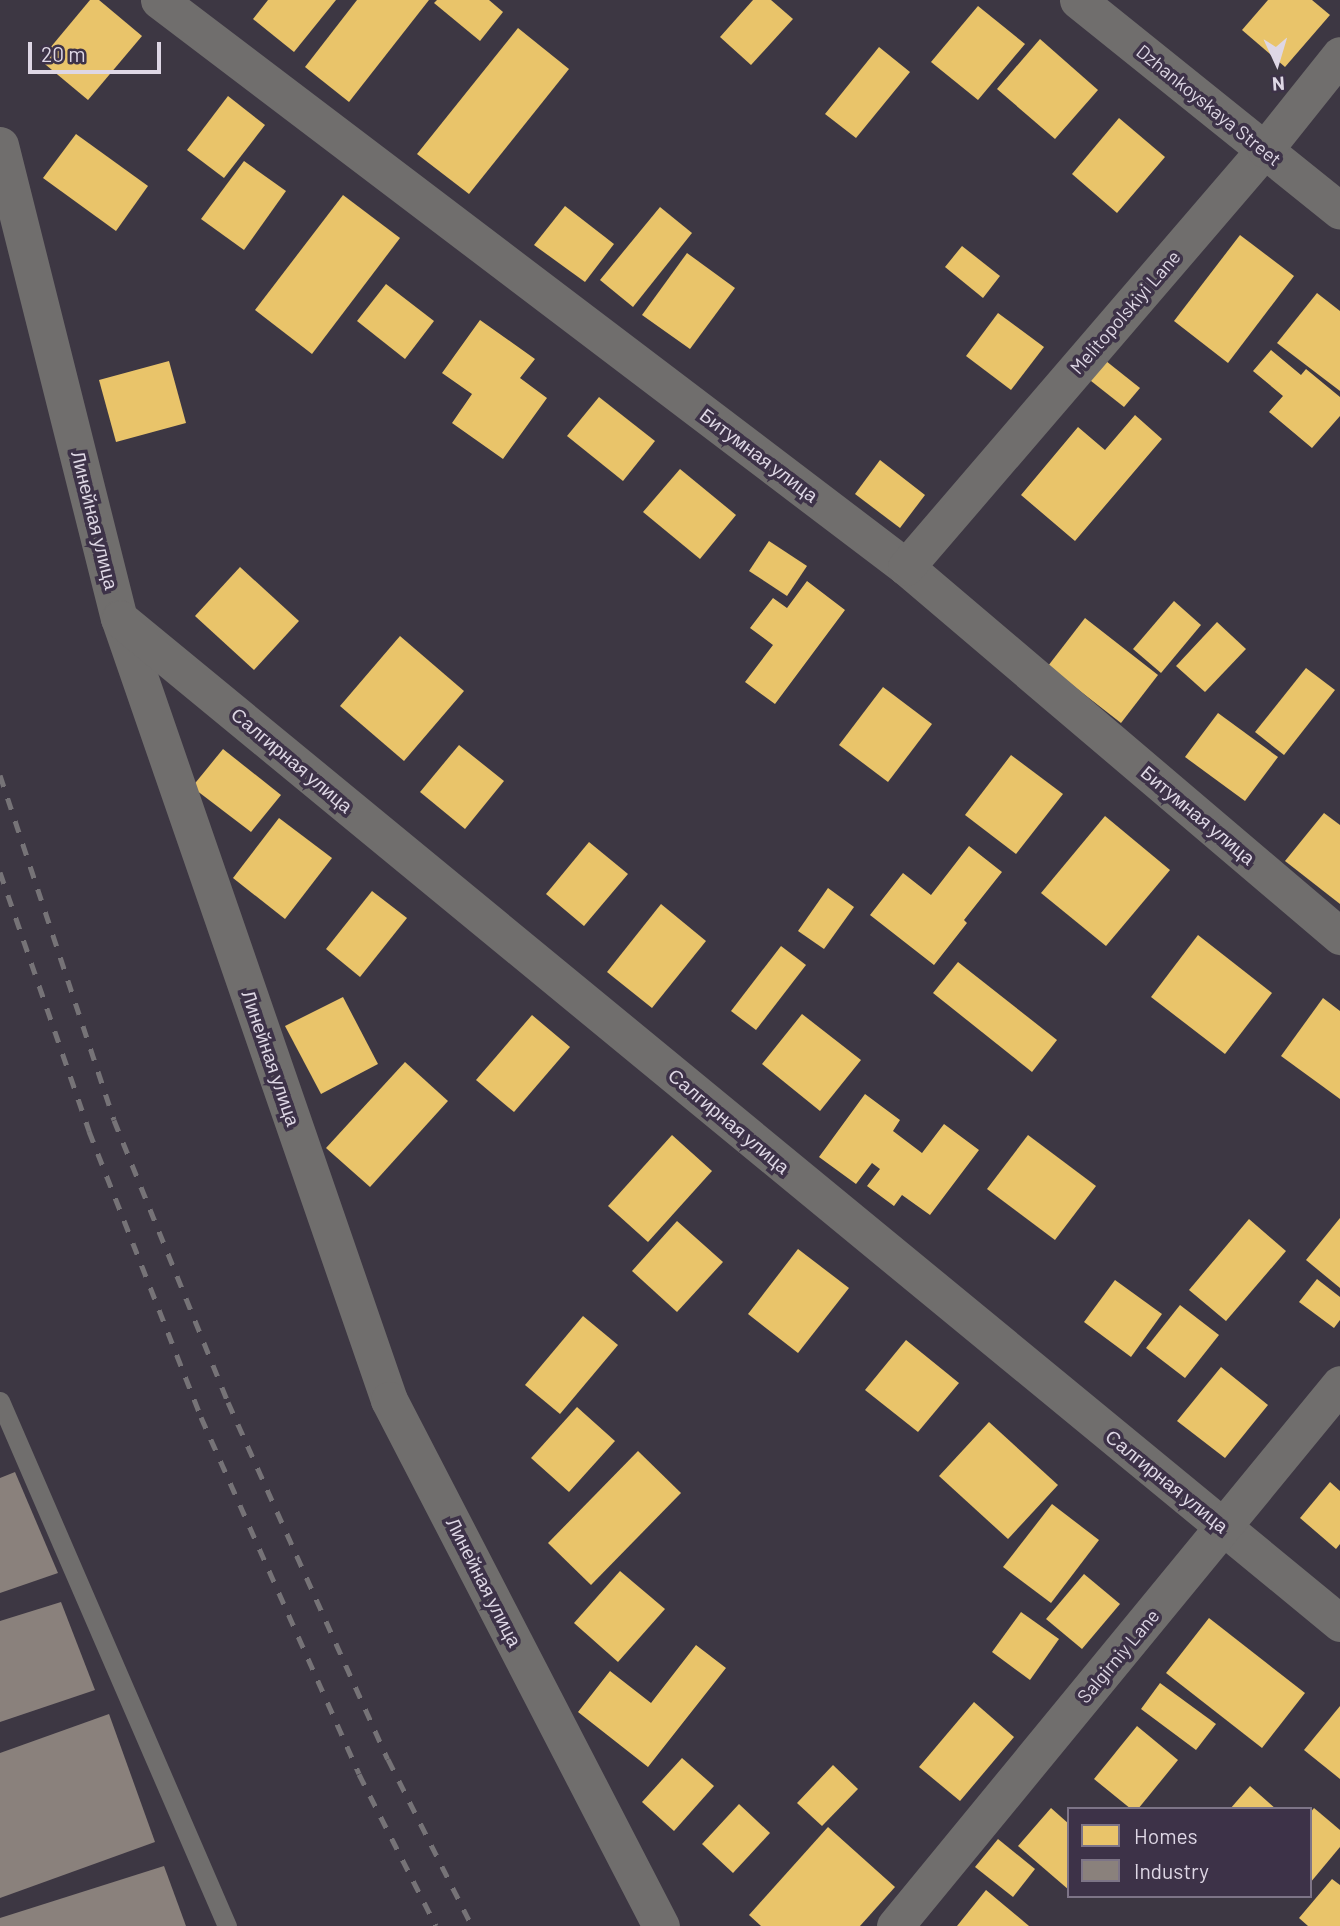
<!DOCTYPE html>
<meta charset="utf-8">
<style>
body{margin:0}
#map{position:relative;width:1340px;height:1926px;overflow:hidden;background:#3d3743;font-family:Barlow,sans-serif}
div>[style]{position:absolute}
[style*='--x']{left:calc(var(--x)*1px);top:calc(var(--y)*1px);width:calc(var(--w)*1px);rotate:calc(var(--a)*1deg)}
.homes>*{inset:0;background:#e9c46a}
.industry>*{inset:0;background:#8a817c}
.lane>*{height:19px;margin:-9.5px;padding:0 9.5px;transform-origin:9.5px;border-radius:9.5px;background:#706e6d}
.street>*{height:37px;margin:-18.5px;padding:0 18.5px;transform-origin:18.5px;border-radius:18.5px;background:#706e6d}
.rail>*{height:5px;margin-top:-2.5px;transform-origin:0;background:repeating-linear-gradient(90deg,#767377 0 12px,transparent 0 24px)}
span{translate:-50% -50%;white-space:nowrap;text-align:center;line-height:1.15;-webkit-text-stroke:7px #3d3248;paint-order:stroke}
.street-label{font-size:19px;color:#ded7e5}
.legend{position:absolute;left:1067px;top:1807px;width:245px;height:91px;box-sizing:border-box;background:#3d3248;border:2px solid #7d7487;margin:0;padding:9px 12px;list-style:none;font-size:21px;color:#ded7e5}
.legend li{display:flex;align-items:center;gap:14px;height:35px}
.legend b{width:35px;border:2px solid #7d7487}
.north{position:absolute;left:1242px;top:28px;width:70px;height:70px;-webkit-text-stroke:5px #3d3248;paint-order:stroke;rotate:176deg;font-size:19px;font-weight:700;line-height:28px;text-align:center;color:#ded7e5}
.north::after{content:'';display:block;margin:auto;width:24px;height:32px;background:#ded7e5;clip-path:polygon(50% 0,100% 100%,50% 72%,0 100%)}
.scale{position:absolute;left:28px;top:42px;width:133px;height:32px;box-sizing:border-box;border:4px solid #ded7e5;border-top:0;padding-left:9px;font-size:21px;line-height:24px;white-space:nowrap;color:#ded7e5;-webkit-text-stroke:5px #3d3248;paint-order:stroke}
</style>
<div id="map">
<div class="homes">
<div style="clip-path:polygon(90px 0,99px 0,142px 36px,88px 100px,40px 60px)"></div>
<div style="clip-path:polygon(268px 0,336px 0,294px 52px,253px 19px)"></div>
<div style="clip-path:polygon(357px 0,429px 0,349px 102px,305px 67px)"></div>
<div style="clip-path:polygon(437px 0,489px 0,503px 12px,480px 41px,434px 3px)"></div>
<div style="clip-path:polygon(753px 0,771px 0,793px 19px,751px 65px,720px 37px)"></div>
<div style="clip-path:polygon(1268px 0,1312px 0,1330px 15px,1285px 67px,1242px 30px)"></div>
<div style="clip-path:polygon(978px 6px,1025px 44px,978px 100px,931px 62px)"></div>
<div style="clip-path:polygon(518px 28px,569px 69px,469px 194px,417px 154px)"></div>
<div style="clip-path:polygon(1040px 39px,1098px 90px,1055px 139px,997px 89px)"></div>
<div style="clip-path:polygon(879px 47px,910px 72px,856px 138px,825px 114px)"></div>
<div style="clip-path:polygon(228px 96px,265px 125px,224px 178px,187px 150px)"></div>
<div style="clip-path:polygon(1119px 118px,1165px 157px,1117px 213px,1072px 174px)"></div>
<div style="clip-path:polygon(76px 134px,148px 186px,116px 231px,43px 178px)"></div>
<div style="clip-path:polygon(244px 161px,286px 191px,244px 250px,201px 219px)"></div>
<div style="clip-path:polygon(343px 195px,400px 238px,312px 354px,255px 310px)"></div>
<div style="clip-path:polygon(565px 206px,614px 244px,585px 282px,534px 245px)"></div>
<div style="clip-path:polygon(660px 207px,692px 233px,633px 307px,600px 280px)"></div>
<div style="clip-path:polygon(1240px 235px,1294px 276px,1228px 363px,1174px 321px)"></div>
<div style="clip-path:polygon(962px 246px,1000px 276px,983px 298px,945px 267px)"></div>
<div style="clip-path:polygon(687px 253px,735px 288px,690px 349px,642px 315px)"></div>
<div style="clip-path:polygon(386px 284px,434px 321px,405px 359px,357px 321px)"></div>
<div style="clip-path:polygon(1317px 293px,1340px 311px,1340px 391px,1277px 343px)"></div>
<div style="clip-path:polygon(998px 313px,1044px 347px,1011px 390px,966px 356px)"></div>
<div style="clip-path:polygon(480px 320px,535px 359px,520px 378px,547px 398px,503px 459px,452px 423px,472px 394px,442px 373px)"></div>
<div style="clip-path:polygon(1271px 350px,1301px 375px,1306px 369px,1340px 397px,1340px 416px,1312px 448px,1269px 412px,1283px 396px,1253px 371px)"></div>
<div style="clip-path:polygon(1101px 357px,1140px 388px,1124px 407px,1086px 377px)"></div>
<div style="clip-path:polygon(169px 361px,186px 423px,116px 442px,99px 380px)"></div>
<div style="clip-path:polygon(599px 397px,655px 441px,623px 481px,567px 436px)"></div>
<div style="clip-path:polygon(1135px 415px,1162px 439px,1075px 541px,1021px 495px,1078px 427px,1105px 450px)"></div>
<div style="clip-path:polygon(880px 460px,925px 495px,900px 528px,855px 494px)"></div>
<div style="clip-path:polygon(680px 469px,736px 515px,700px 559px,643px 512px)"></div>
<div style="clip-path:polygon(769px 541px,807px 566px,787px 596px,749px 571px)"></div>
<div style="clip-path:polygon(240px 567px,299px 621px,254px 670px,195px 616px)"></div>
<div style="clip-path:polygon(807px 581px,845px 610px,775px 704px,745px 682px,773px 645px,750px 628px,773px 598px,787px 608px)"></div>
<div style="clip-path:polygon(1174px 601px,1201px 625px,1161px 673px,1133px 649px)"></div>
<div style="clip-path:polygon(1085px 618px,1158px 675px,1121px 723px,1048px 666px)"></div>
<div style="clip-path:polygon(1217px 622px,1246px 649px,1205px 692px,1176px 666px)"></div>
<div style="clip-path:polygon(400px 636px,464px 691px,404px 761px,340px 706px)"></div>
<div style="clip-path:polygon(1306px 668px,1335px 690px,1284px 755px,1255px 732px)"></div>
<div style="clip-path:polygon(883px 687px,932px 724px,888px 782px,839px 745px)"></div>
<div style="clip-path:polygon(1218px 713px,1278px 757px,1245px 801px,1185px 757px)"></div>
<div style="clip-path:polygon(459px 745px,504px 781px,465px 829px,420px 792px)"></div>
<div style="clip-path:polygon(223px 749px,281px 795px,251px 832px,192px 787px)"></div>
<div style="clip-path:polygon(1011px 755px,1063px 794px,1016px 854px,965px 815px)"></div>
<div style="clip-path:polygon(1324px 813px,1340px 825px,1340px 904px,1285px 861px)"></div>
<div style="clip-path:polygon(1105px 816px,1170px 870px,1106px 946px,1041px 893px)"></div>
<div style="clip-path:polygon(279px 818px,332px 858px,285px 919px,233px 878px)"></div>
<div style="clip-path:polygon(589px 842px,628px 874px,584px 926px,546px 894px)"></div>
<div style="clip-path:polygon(969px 846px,1002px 872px,964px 920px,967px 923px,934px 965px,870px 915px,903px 873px,931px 895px)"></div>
<div style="clip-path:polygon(828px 888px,854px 907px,824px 949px,798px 931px)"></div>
<div style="clip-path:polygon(372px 891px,407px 918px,360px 977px,326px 949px)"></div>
<div style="clip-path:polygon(661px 904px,706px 941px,652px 1008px,607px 972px)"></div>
<div style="clip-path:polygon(1198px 935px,1272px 993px,1225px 1054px,1151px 997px)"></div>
<div style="clip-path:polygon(781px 946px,806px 965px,756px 1030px,731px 1011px)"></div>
<div style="clip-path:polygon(958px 962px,1057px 1040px,1032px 1072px,933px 993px)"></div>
<div style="clip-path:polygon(343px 997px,378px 1064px,321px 1094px,285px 1026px)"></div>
<div style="clip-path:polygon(1323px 998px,1340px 1011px,1340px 1099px,1281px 1056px)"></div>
<div style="clip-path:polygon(802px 1014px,861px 1060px,820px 1111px,762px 1064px)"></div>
<div style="clip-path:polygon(532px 1015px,570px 1047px,514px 1112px,476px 1080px)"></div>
<div style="clip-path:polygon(405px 1062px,448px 1101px,370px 1187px,326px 1148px)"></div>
<div style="clip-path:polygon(865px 1094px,900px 1120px,893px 1131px,922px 1153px,944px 1124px,979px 1150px,930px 1215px,902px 1195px,894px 1206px,867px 1186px,880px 1169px,872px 1163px,856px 1184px,819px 1157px)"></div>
<div style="clip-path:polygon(672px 1135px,712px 1171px,648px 1242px,608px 1206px)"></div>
<div style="clip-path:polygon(1028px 1135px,1096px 1186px,1055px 1240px,987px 1189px)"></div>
<div style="clip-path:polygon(1340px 1218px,1340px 1288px,1306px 1260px)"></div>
<div style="clip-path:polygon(1249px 1219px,1286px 1251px,1226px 1321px,1189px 1290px)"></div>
<div style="clip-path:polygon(677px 1221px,723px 1262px,677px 1312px,632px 1271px)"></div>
<div style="clip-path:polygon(798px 1249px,849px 1288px,798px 1353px,748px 1314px)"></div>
<div style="clip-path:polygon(1317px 1279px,1340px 1297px,1340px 1320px,1334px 1328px,1299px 1302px)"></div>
<div style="clip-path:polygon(1115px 1280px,1162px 1314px,1131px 1357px,1084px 1322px)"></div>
<div style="clip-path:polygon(1180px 1305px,1219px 1335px,1185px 1378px,1146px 1348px)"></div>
<div style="clip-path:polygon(583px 1316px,618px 1345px,560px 1414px,525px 1385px)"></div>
<div style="clip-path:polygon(906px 1340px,959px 1383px,918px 1432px,865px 1390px)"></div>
<div style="clip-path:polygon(1221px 1367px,1268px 1405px,1225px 1458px,1177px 1421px)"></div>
<div style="clip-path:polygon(577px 1407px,615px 1441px,569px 1492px,531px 1458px)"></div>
<div style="clip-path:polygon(989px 1422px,1058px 1485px,1008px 1539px,939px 1476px)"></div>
<div style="clip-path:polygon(638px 1451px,681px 1493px,591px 1585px,548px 1543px)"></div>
<div style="clip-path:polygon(1330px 1482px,1340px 1491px,1340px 1544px,1336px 1549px,1300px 1518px)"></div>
<div style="clip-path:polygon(1052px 1504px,1099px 1540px,1051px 1603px,1003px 1567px)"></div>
<div style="clip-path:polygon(620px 1571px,665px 1609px,618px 1662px,574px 1623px)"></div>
<div style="clip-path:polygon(1084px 1574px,1120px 1604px,1082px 1649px,1046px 1619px)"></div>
<div style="clip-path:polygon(1021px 1612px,1059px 1639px,1030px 1680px,992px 1652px)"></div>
<div style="clip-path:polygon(1209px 1618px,1305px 1693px,1262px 1748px,1166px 1673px)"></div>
<div style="clip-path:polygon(696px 1645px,726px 1668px,648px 1767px,578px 1712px,610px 1671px,651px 1703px)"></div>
<div style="clip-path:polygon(1160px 1683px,1216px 1724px,1196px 1750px,1141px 1709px)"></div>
<div style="clip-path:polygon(974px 1702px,1014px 1737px,960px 1801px,919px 1767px)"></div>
<div style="clip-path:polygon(1340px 1706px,1340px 1779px,1304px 1750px)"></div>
<div style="clip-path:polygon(1137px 1726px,1178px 1760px,1138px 1809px,1131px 1809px,1094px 1779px)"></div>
<div style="clip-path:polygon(682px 1758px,714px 1786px,674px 1831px,642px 1802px)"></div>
<div style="clip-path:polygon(833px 1765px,858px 1789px,822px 1826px,797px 1803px)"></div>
<div style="clip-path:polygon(1250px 1786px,1276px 1809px,1230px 1809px)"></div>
<div style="clip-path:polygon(739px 1804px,770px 1833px,733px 1873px,702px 1844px)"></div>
<div style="clip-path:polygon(1051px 1808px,1069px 1824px,1069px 1890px,1018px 1846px)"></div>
<div style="clip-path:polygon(1314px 1808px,1340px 1830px,1340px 1847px,1310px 1883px,1310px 1813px)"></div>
<div style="clip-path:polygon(828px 1827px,895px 1887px,860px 1926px,761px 1926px,749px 1915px)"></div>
<div style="clip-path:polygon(998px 1839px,1035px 1869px,1013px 1897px,975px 1867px)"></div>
<div style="clip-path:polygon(1332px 1879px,1340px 1885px,1340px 1926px,1308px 1926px,1299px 1918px)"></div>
<div style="clip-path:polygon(986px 1890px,1029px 1926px,957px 1926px)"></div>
</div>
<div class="industry">
<div style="clip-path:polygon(15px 1472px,58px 1573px,0 1593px,0 1478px)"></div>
<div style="clip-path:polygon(61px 1602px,95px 1690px,0 1722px,0 1621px)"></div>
<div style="clip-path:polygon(109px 1714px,155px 1842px,0 1898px,0 1753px)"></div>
<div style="clip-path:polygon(164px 1866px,186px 1926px,0 1926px,0 1918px)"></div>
</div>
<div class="lane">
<div style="--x:0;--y:1401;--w:572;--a:66.62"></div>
</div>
<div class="street">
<div style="--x:159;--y:0;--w:938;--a:37.2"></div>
<div style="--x:906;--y:567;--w:570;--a:40.37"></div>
<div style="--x:1078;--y:0;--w:336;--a:38.8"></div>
<div style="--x:0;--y:145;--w:488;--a:75.9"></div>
<div style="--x:119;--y:618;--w:827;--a:70.95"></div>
<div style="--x:389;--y:1400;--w:592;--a:62.66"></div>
<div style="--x:906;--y:567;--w:551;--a:-49.34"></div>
<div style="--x:1265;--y:149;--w:120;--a:-51.4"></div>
<div style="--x:120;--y:619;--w:1580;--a:39.45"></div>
<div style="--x:895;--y:1926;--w:701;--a:-50.61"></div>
</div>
<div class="rail">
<div style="--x:0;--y:775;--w:363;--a:71.7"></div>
<div style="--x:114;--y:1120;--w:304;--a:68"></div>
<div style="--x:228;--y:1402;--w:391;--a:65.9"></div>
<div style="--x:388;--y:1759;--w:187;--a:63.3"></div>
<div style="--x:0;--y:872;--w:274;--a:71"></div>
<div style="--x:89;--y:1131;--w:307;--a:68.6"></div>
<div style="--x:201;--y:1417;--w:390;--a:66.1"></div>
<div style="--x:359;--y:1774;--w:170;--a:63.1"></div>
</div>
<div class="street-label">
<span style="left:1209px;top:105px;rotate:39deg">Dzhankoyskaya Street</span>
<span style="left:1125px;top:312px;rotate:-49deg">Melitopolskiyi Lane</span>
<span style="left:759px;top:455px;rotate:37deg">Битумная улица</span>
<span style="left:95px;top:520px;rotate:76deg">Линейная улица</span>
<span style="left:292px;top:760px;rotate:40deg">Салгирная улица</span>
<span style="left:1198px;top:815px;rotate:40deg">Битумная улица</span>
<span style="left:271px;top:1058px;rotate:71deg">Линейная улица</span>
<span style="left:729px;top:1121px;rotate:40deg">Салгирная улица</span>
<span style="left:1167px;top:1481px;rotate:39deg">Салгирная улица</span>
<span style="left:484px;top:1582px;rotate:63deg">Линейная улица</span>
<span style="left:1118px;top:1656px;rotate:-50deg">Salgirniy Lane</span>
</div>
<ul class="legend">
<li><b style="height:19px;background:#e9c46a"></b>Homes</li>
<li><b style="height:19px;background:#8a817c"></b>Industry</li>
</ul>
<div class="north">N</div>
<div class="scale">20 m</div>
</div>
